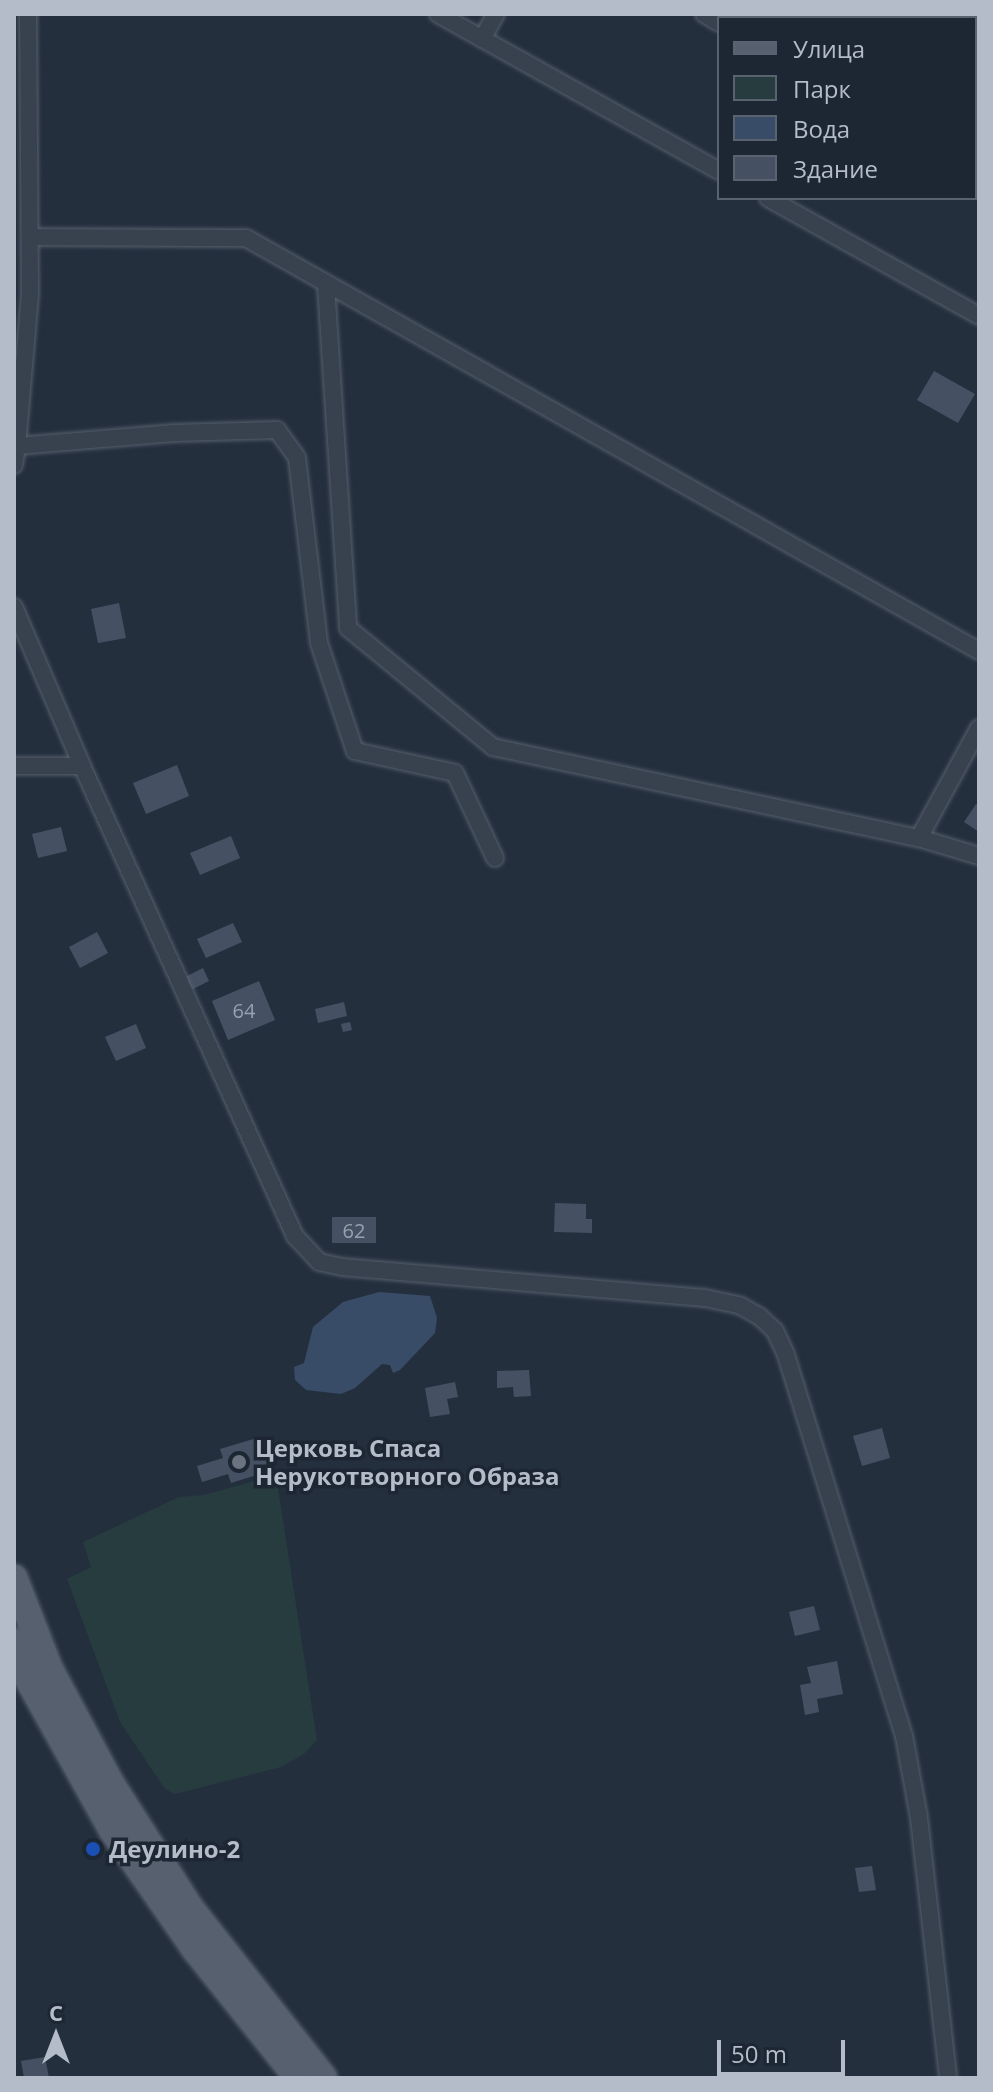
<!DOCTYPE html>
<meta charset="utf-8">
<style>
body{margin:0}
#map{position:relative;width:993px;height:2092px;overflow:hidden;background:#242f3e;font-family:"Open Sans",sans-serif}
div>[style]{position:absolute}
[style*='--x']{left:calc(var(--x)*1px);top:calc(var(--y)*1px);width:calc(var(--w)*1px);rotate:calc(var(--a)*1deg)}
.green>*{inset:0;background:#263c3f}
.water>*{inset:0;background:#394c67}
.building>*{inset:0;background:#455162}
.roads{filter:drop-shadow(0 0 2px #565f6c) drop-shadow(0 0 2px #565f6c)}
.street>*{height:16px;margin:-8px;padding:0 8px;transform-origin:8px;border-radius:8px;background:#38414e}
.primary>*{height:26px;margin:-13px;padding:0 13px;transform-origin:13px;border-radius:13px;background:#56606e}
.dots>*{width:22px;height:22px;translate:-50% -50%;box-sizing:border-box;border:4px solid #1d2633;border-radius:50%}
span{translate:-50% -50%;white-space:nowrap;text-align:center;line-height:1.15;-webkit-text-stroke:7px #1d2633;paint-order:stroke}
.number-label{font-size:20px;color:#98a1af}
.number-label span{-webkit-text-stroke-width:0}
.poi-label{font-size:24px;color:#b4bcc9;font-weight:700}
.left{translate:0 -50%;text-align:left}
.frame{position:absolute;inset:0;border:16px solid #b4bcc9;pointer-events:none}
.legend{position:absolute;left:717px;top:16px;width:260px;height:184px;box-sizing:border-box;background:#1d2633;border:2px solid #59626f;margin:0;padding:10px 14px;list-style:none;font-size:24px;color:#b4bcc9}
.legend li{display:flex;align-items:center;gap:16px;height:40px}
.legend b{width:40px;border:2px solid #59626f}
.north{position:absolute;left:16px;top:1996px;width:80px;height:80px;-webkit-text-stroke:6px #1d2633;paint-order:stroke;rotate:0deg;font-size:22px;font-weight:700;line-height:32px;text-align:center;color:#b4bcc9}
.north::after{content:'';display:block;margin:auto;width:28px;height:36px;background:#b4bcc9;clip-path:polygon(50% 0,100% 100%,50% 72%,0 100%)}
.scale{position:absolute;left:717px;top:2040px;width:128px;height:36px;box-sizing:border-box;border:4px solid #b4bcc9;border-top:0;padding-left:10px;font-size:24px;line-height:28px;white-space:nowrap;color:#b4bcc9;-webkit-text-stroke:6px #1d2633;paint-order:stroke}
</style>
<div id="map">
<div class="green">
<div style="clip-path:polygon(276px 1475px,317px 1740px,304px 1754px,281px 1767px,175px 1794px,165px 1789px,120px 1722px,67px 1579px,91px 1567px,83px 1542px,179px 1497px,204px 1495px)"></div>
</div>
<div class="water">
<div style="clip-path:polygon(379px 1292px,430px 1296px,437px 1318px,435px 1333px,400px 1370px,393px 1373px,390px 1365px,382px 1364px,355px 1388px,341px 1394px,306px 1390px,295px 1380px,294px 1367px,304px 1363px,313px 1327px,343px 1302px)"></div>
</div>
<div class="building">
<div style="clip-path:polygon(934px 371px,975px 394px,958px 423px,917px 400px)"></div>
<div style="clip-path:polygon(119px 603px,126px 638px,98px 643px,91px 609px)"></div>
<div style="clip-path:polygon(177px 765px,189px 796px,146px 814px,133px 783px)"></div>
<div style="clip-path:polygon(976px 804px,979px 806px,979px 832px,964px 822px)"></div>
<div style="clip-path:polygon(61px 827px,67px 851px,38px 858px,32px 834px)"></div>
<div style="clip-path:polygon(231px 836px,240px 858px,200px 875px,190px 853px)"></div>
<div style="clip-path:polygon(233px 923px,242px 942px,206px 958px,197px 939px)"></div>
<div style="clip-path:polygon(97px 932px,108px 953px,80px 968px,69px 947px)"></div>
<div style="clip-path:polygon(203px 968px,209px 981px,191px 990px,185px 977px)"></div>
<div style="clip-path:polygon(259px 981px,275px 1020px,228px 1040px,212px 1001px)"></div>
<div style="clip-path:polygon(344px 1002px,347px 1016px,318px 1023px,315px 1009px)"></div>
<div style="clip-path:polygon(350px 1022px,352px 1030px,343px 1032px,341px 1024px)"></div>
<div style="clip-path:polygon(136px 1024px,146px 1048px,116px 1061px,105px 1037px)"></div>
<div style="clip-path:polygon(555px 1203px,586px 1204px,586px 1219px,592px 1219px,592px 1233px,554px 1232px)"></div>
<div style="clip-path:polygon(332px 1217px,376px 1217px,376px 1243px,332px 1243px)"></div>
<div style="clip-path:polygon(529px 1370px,531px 1396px,514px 1397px,513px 1387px,497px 1388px,497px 1371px)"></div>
<div style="clip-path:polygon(455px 1382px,458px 1397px,447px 1399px,450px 1414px,430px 1417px,425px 1388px)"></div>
<div style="clip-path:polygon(882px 1428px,890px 1458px,862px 1466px,853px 1436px)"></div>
<div style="clip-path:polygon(260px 1437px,270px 1471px,231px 1483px,228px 1474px,202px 1482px,197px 1466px,223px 1458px,220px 1449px)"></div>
<div style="clip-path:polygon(814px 1606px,820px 1630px,795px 1636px,789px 1612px)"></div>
<div style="clip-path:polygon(837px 1661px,843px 1694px,817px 1699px,819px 1712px,805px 1715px,800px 1685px,811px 1683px,807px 1667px)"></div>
<div style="clip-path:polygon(872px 1866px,876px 1890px,859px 1892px,855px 1868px)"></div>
<div style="clip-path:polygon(45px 2057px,49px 2078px,24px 2078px,21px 2061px)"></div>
</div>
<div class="roads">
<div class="street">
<div style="--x:438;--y:14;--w:322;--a:29.2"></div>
<div style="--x:704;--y:14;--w:17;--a:31"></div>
<div style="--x:482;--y:39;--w:29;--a:-61"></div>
<div style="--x:975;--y:167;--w:4;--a:27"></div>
<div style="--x:768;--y:198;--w:242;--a:29.2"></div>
<div style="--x:31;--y:237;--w:215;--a:0.3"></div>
<div style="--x:246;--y:238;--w:841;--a:29.4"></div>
<div style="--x:326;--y:285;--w:344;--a:86.3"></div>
<div style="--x:348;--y:628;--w:188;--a:39.4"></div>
<div style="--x:493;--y:747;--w:436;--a:12.1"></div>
<div style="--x:919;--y:838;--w:125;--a:-61.4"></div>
<div style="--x:17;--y:446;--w:153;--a:-85.1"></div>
<div style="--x:30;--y:294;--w:280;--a:-90.4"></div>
<div style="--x:14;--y:465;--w:19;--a:-81"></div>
<div style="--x:17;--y:446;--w:158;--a:-4.7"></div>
<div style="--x:174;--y:433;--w:103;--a:-1.7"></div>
<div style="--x:277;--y:430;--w:34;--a:54"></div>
<div style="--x:297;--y:458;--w:186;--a:83.2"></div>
<div style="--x:319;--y:643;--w:114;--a:71.6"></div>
<div style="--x:355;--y:751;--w:102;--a:12.4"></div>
<div style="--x:455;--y:773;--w:94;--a:64.8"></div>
<div style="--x:14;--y:607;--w:173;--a:66.8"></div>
<div style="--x:14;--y:766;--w:68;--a:0"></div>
<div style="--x:82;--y:766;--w:516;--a:65.62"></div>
<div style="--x:295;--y:1236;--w:35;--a:47"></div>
<div style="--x:319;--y:1262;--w:24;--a:12"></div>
<div style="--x:342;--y:1267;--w:364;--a:4.9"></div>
<div style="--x:705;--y:1298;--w:35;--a:12"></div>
<div style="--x:739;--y:1305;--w:23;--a:29"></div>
<div style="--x:759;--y:1316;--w:22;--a:43"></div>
<div style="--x:775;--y:1331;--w:26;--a:65"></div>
<div style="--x:786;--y:1355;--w:399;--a:72.8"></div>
<div style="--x:904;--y:1736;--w:83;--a:79.6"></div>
<div style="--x:919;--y:1818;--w:262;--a:83.6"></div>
<div style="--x:919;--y:838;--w:63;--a:16.7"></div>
</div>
<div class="primary">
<div style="--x:14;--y:1578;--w:97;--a:68.7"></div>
<div style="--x:49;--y:1668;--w:132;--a:61.9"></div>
<div style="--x:111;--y:1784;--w:147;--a:57.5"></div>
<div style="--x:190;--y:1908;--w:216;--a:51.8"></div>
<div style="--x:14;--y:1642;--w:35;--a:70"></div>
<div style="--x:26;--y:1675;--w:179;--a:60.9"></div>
<div style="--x:113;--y:1831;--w:144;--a:55.2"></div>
<div style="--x:195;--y:1949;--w:165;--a:51.4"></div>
</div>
</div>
<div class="dots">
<div style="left:239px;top:1462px;background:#6b7280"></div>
<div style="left:93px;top:1849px;background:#1a4fb4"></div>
</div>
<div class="number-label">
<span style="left:244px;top:1010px">64</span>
<span style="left:354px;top:1230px">62</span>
</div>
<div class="poi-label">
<span class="left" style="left:255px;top:1462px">Церковь Спаса<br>Нерукотворного Образа</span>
<span class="left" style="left:109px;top:1849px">Деулино-2</span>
</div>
<div class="frame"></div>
<ul class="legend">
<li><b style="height:10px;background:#56606e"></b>Улица</li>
<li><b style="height:22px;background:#263c3f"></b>Парк</li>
<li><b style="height:22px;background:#394c67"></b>Вода</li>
<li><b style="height:22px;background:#455162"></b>Здание</li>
</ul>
<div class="north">С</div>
<div class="scale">50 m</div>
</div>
